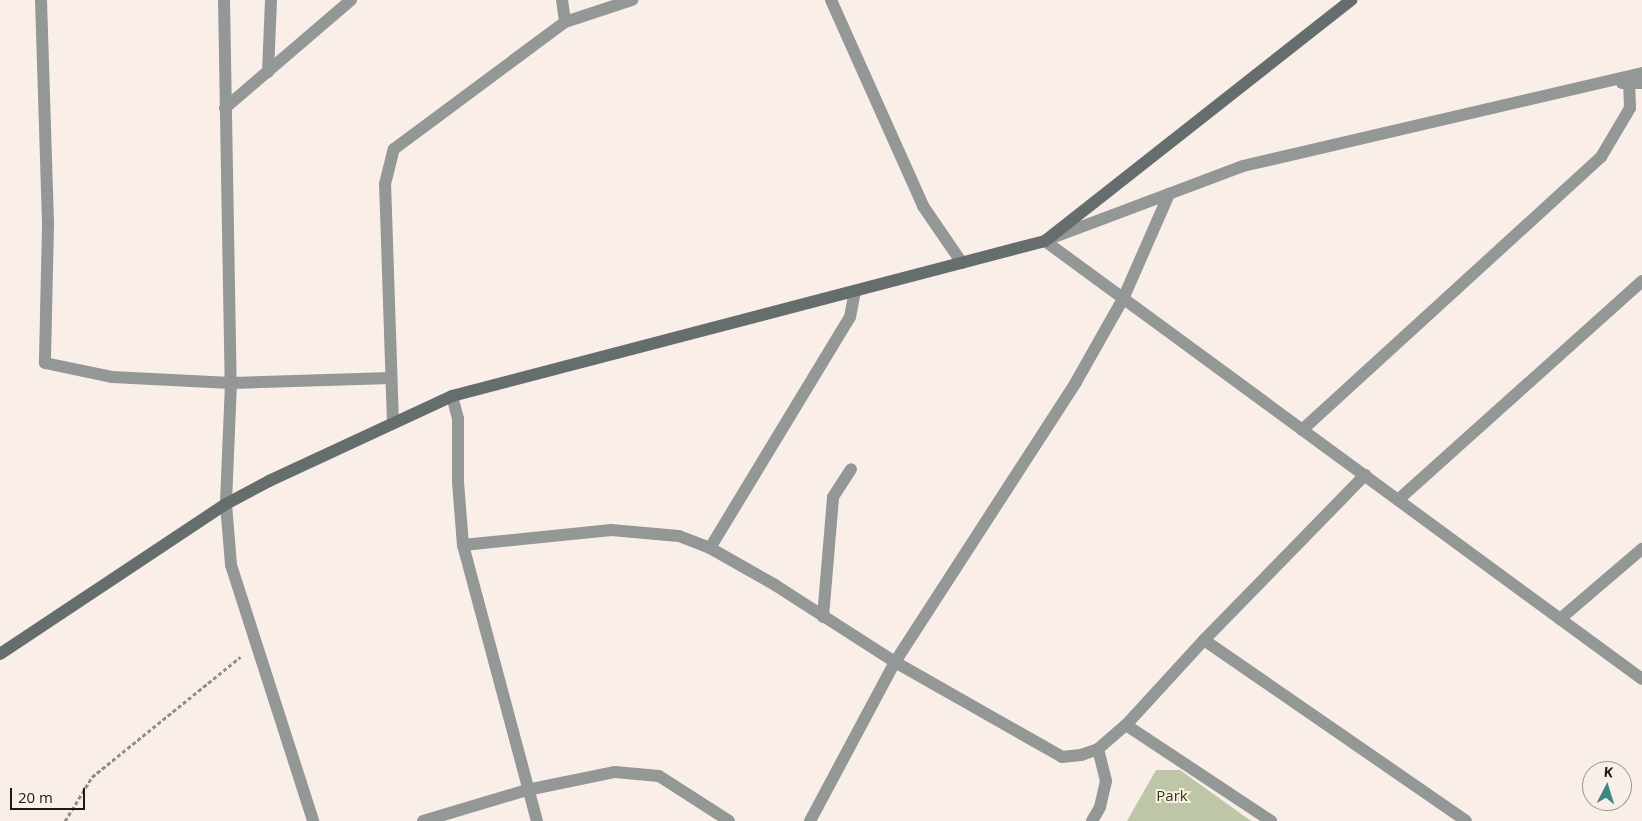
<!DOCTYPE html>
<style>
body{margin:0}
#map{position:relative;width:1642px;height:821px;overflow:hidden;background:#f9efe8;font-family:"Open Sans",sans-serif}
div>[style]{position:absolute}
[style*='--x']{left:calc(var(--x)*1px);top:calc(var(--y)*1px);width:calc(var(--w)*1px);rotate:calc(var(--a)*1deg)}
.green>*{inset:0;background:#bec6a8}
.path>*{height:3px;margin-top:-1.5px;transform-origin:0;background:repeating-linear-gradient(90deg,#938c87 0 4px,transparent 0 6.5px)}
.street>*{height:12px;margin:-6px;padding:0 6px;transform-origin:6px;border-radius:6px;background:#939897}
.secondary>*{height:12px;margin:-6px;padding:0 6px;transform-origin:6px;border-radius:6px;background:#666e6d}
span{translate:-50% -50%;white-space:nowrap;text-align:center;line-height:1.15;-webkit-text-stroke:4px #f9efe8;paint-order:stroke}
.park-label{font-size:15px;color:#313b01}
.north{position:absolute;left:1582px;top:761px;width:50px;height:50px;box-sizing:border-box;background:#f9efe8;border:1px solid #a19994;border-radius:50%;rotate:5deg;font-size:14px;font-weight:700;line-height:20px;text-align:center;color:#1d1917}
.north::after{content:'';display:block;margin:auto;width:18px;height:22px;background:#3e8684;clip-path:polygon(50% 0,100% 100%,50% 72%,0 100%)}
.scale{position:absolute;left:10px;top:788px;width:75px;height:22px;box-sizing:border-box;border:2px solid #1d1917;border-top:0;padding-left:6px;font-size:15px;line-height:18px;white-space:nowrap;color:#1d1917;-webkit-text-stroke:4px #f9efe8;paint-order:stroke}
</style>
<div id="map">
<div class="green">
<div style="clip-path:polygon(1156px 770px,1180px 770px,1251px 821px,1127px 821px)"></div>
</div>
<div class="path">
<div style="--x:65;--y:821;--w:52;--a:-58.5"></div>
<div style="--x:92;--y:777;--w:191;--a:-39"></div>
</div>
<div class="street">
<div style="--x:41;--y:0;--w:226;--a:88.2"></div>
<div style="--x:48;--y:226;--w:137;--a:91.3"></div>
<div style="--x:45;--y:363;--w:68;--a:11.8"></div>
<div style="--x:112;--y:377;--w:119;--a:2.9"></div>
<div style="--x:231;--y:383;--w:160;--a:-1.8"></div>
<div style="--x:224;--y:0;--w:383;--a:89"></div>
<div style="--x:231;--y:383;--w:121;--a:92.4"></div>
<div style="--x:226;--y:504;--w:61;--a:85.3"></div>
<div style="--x:231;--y:565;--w:269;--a:72.2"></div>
<div style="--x:562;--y:0;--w:22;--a:82"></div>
<div style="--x:831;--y:0;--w:226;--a:65.9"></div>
<div style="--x:923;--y:206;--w:69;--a:55.6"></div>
<div style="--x:268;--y:72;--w:72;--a:-87.6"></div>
<div style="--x:1622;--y:83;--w:20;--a:0"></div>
<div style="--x:225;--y:108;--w:166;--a:-40.6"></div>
<div style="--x:1049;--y:239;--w:207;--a:-20.6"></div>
<div style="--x:1243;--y:166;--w:410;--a:-13.1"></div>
<div style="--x:1045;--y:241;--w:740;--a:36.27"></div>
<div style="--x:452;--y:396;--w:24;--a:75"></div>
<div style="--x:458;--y:419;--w:63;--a:90"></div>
<div style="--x:458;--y:482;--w:63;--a:85.5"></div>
<div style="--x:463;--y:545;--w:286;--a:75"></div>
<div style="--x:393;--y:423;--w:239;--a:-91.9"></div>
<div style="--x:385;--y:184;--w:36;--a:-76"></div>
<div style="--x:394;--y:149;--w:213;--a:-36.6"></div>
<div style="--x:565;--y:22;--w:71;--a:-18.2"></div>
<div style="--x:1302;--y:430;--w:405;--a:-42.4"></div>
<div style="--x:1601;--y:157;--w:57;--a:-59.4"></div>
<div style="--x:1630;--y:108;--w:25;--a:-92"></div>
<div style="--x:1398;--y:500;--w:328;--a:-41.9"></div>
<div style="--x:463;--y:545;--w:149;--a:-5.8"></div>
<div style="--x:611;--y:530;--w:68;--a:5"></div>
<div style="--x:679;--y:536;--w:33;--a:21"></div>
<div style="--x:710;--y:548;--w:75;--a:29.6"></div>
<div style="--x:775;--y:585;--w:143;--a:32.7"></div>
<div style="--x:895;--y:662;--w:192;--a:29.6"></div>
<div style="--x:1062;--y:757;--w:19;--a:-6"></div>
<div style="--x:1081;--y:755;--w:18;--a:-19"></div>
<div style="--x:1098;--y:749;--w:37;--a:-41"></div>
<div style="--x:1126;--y:725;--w:115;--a:-47.5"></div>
<div style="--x:1204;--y:640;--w:231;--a:-45.7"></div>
<div style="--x:710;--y:548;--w:270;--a:-58.8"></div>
<div style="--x:850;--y:317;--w:26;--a:-79"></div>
<div style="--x:823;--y:617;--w:120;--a:-85.2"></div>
<div style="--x:833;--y:497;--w:33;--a:-57"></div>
<div style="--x:1560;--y:619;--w:108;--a:-40.5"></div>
<div style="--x:1204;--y:640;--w:318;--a:34.6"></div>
<div style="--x:1126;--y:725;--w:174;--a:33.5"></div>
<div style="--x:423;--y:821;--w:109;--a:-16.6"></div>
<div style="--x:527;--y:790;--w:90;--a:-11.6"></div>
<div style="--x:615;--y:772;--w:44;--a:5.2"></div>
<div style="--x:659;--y:776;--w:83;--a:32.7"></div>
<div style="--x:810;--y:821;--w:180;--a:-61.9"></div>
<div style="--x:895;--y:662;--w:333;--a:-57.1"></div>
<div style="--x:1076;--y:382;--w:95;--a:-60.5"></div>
<div style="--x:1123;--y:299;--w:115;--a:-66.3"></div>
<div style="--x:1092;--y:821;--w:16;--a:-60"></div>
<div style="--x:1100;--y:807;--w:27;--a:-77"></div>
<div style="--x:1106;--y:781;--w:33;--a:-104"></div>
</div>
<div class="secondary">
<div style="--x:0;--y:654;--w:271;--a:-33.6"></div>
<div style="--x:226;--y:504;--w:49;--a:-28.1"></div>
<div style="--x:269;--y:481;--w:202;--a:-24.9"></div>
<div style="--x:452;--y:396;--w:613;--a:-14.65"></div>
<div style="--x:1045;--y:241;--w:390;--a:-38.2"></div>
</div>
<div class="park-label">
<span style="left:1172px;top:796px">Park</span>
</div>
<div class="north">K</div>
<div class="scale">20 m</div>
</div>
